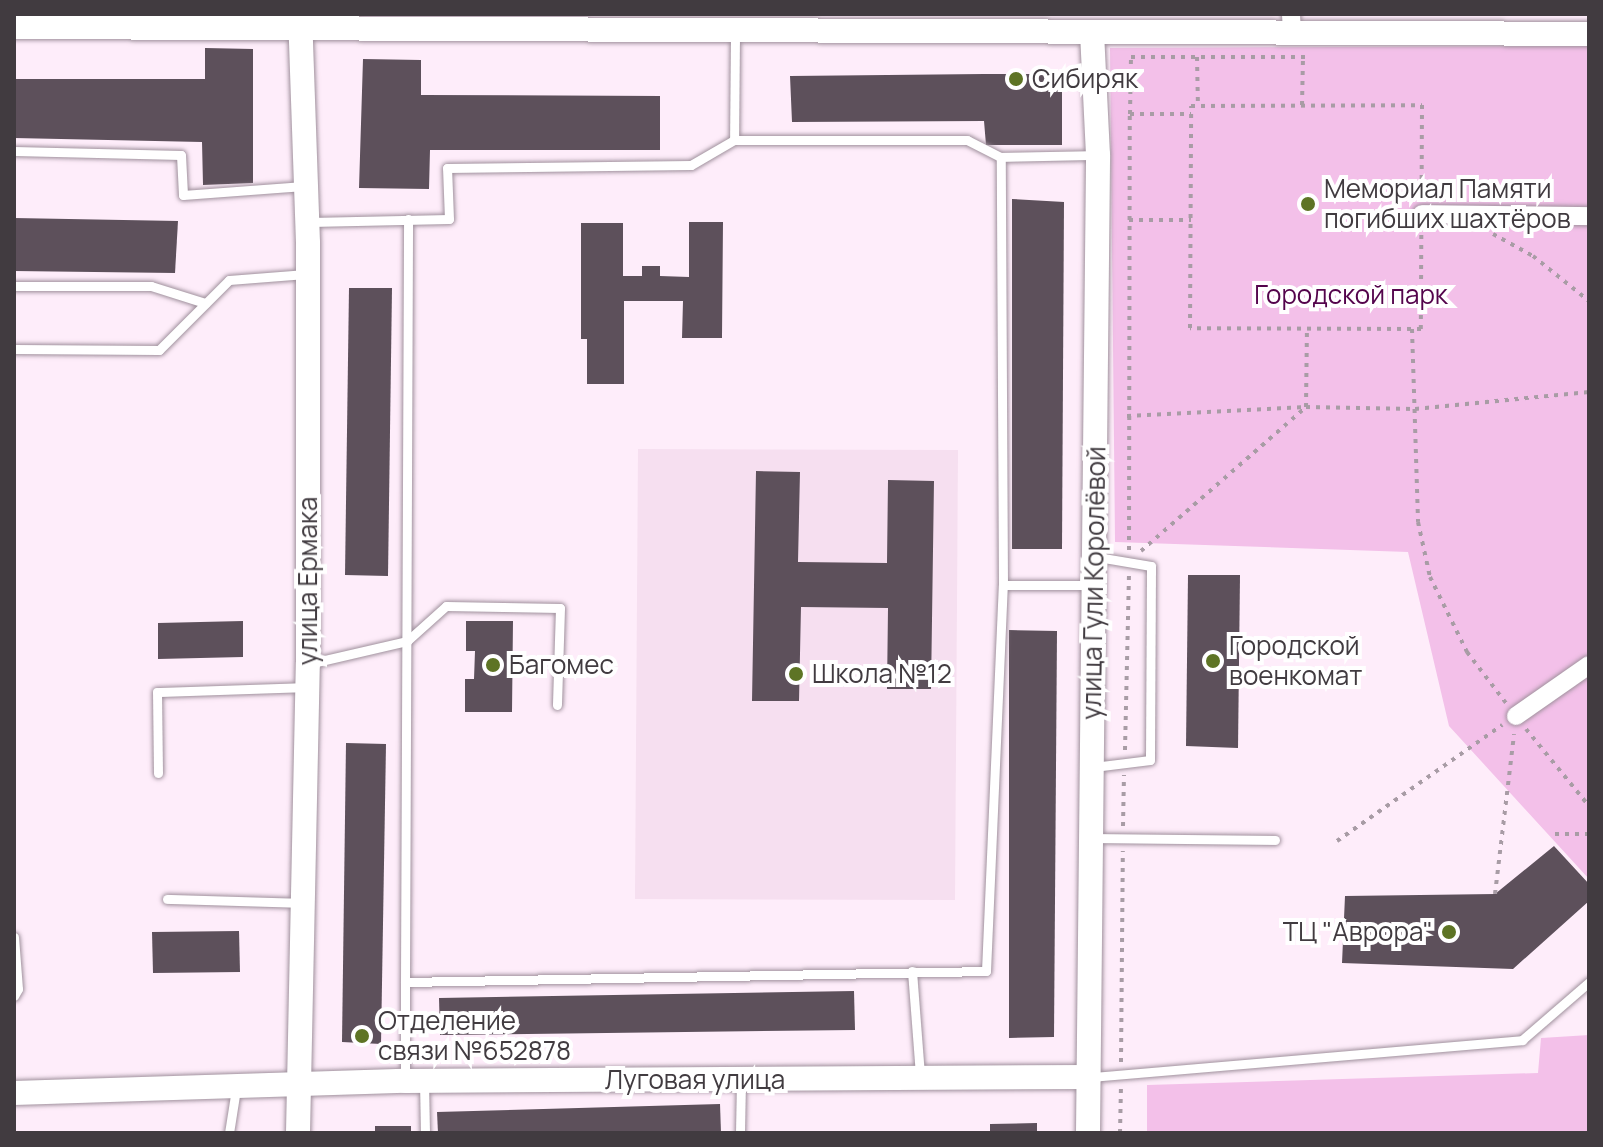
<!DOCTYPE html>
<meta charset="utf-8">
<style>
body{margin:0}
#map{position:relative;width:1603px;height:1147px;overflow:hidden;background:#feedfa;font-family:Manrope,sans-serif}
div>[style]{position:absolute}
[style*='--x']{left:calc(var(--x)*1px);top:calc(var(--y)*1px);width:calc(var(--w)*1px);rotate:calc(var(--a)*1deg)}
.built>*{inset:0;background:#f6dff0}
.green>*{inset:0;background:#f3c0e9}
.building>*{inset:0;background:#5d505b}
.path>*{height:4px;margin-top:-2px;transform-origin:0;background:repeating-linear-gradient(90deg,#a89ca5 0 4px,transparent 0 10px)}
.roads{filter:drop-shadow(0 0 2px #a0919d) drop-shadow(0 0 2px #a0919d)}
.lane>*{height:9px;margin:-4.5px;padding:0 4.5px;transform-origin:4.5px;border-radius:4.5px;background:#fff}
.street>*{height:18px;margin:-9px;padding:0 9px;transform-origin:9px;border-radius:9px;background:#fff}
.secondary>*{height:24px;margin:-12px;padding:0 12px;transform-origin:12px;border-radius:12px;background:#fff}
.dots>*{width:22px;height:22px;translate:-50% -50%;box-sizing:border-box;border:4px solid #fff;border-radius:50%}
span{translate:-50% -50%;white-space:nowrap;text-align:center;line-height:1.15;-webkit-text-stroke:8px #fff;paint-order:stroke}
.poi-label{font-size:26px;color:#413b40}
.left{translate:0 -50%;text-align:left}
.right{translate:-100% -50%;text-align:right}
.park-label{font-size:26px;color:#54044c}
.street-label{font-size:26px;color:#413b40}
.frame{position:absolute;inset:0;border:16px solid #413b40;pointer-events:none}
</style>
<div id="map">
<div class="built">
<div style="clip-path:polygon(638px 449px,958px 450px,955px 900px,635px 899px)"></div>
</div>
<div class="green">
<div style="clip-path:polygon(1589px 46px,1589px 879px,1449px 726px,1408px 552px,1115px 542px,1110px 48px)"></div>
<div style="clip-path:polygon(1589px 1035px,1589px 1133px,1147px 1133px,1147px 1085px,1538px 1073px,1541px 1038px)"></div>
</div>
<div class="building">
<div style="clip-path:polygon(205px 48px,253px 49px,253px 183px,203px 185px,202px 142px,14px 138px,14px 79px,205px 79px)"></div>
<div style="clip-path:polygon(363px 59px,421px 60px,421px 95px,660px 96px,660px 150px,430px 150px,429px 189px,359px 188px)"></div>
<div style="clip-path:polygon(984px 74px,1062px 74px,1062px 145px,986px 145px,984px 121px,792px 122px,790px 76px)"></div>
<div style="clip-path:polygon(1012px 199px,1064px 202px,1062px 549px,1012px 549px)"></div>
<div style="clip-path:polygon(14px 218px,178px 221px,175px 273px,14px 271px)"></div>
<div style="clip-path:polygon(689px 222px,723px 222px,722px 338px,682px 338px,683px 301px,624px 301px,624px 384px,587px 384px,587px 339px,581px 339px,581px 223px,623px 223px,623px 276px,642px 276px,642px 266px,660px 266px,660px 276px,689px 277px)"></div>
<div style="clip-path:polygon(349px 288px,392px 288px,388px 576px,345px 575px)"></div>
<div style="clip-path:polygon(756px 471px,800px 472px,798px 562px,887px 563px,888px 480px,934px 481px,931px 689px,887px 689px,888px 608px,801px 607px,799px 701px,752px 701px)"></div>
<div style="clip-path:polygon(1188px 575px,1240px 575px,1238px 748px,1186px 746px)"></div>
<div style="clip-path:polygon(243px 621px,243px 657px,158px 659px,158px 623px)"></div>
<div style="clip-path:polygon(466px 621px,513px 621px,512px 712px,465px 712px,465px 679px,474px 679px,475px 651px,466px 651px)"></div>
<div style="clip-path:polygon(1009px 630px,1057px 631px,1054px 1037px,1009px 1038px)"></div>
<div style="clip-path:polygon(346px 743px,386px 744px,381px 1044px,342px 1042px)"></div>
<div style="clip-path:polygon(1554px 846px,1589px 884px,1589px 901px,1513px 969px,1342px 963px,1345px 896px,1495px 894px)"></div>
<div style="clip-path:polygon(239px 931px,240px 972px,153px 973px,152px 932px)"></div>
<div style="clip-path:polygon(854px 991px,855px 1030px,440px 1035px,439px 998px)"></div>
<div style="clip-path:polygon(720px 1104px,721px 1133px,438px 1133px,437px 1112px)"></div>
<div style="clip-path:polygon(1037px 1123px,1037px 1133px,990px 1133px,990px 1124px)"></div>
<div style="clip-path:polygon(375px 1126px,411px 1126px,411px 1133px,375px 1133px)"></div>
</div>
<div class="path">
<div style="--x:1197;--y:57;--w:50;--a:88.9"></div>
<div style="--x:1302;--y:105;--w:48;--a:-88.8"></div>
<div style="--x:1422;--y:105;--w:224;--a:90.3"></div>
<div style="--x:1421;--y:329;--w:231;--a:-179.8"></div>
<div style="--x:1190;--y:328;--w:222;--a:-89.7"></div>
<div style="--x:1191;--y:106;--w:231;--a:-0.2"></div>
<div style="--x:1130;--y:114;--w:57;--a:-89"></div>
<div style="--x:1131;--y:57;--w:177;--a:0"></div>
<div style="--x:1129;--y:220;--w:62;--a:0"></div>
<div style="--x:1493;--y:234;--w:46;--a:28.8"></div>
<div style="--x:1533;--y:256;--w:72;--a:38.8"></div>
<div style="--x:1412;--y:329;--w:193;--a:88.2"></div>
<div style="--x:1418;--y:522;--w:56;--a:77.7"></div>
<div style="--x:1430;--y:577;--w:84;--a:63.7"></div>
<div style="--x:1467;--y:652;--w:64;--a:52.6"></div>
<div style="--x:1127;--y:416;--w:179;--a:-2.9"></div>
<div style="--x:1306;--y:407;--w:109;--a:1.1"></div>
<div style="--x:1415;--y:409;--w:175;--a:-5.6"></div>
<div style="--x:1129;--y:550;--w:436;--a:-89.9"></div>
<div style="--x:1130;--y:114;--w:61;--a:0"></div>
<div style="--x:1141;--y:551;--w:219;--a:-41.1"></div>
<div style="--x:1306;--y:407;--w:79;--a:-89.3"></div>
<div style="--x:1526;--y:729;--w:99;--a:50.7"></div>
<div style="--x:1125;--y:750;--w:175;--a:-88.7"></div>
<div style="--x:1123;--y:826;--w:51;--a:-88.9"></div>
<div style="--x:1555;--y:834;--w:34;--a:0"></div>
<div style="--x:1337;--y:841;--w:202;--a:-35.1"></div>
<div style="--x:1495;--y:894;--w:161;--a:-83.2"></div>
<div style="--x:1121;--y:1062;--w:211;--a:-89.5"></div>
<div style="--x:1120;--y:1133;--w:46;--a:-88.8"></div>
</div>
<div class="roads">
<div class="lane">
<div style="--x:735;--y:34;--w:106;--a:90.5"></div>
<div style="--x:734;--y:140;--w:233;--a:0"></div>
<div style="--x:967;--y:140;--w:38;--a:27"></div>
<div style="--x:14;--y:151;--w:167;--a:1.4"></div>
<div style="--x:181;--y:155;--w:40;--a:87.1"></div>
<div style="--x:183;--y:195;--w:121;--a:-4.3"></div>
<div style="--x:310;--y:222;--w:139;--a:-1.2"></div>
<div style="--x:449;--y:219;--w:51;--a:-92.2"></div>
<div style="--x:447;--y:168;--w:244;--a:-0.7"></div>
<div style="--x:691;--y:165;--w:50;--a:-30.2"></div>
<div style="--x:14;--y:286;--w:137;--a:0"></div>
<div style="--x:151;--y:286;--w:57;--a:17.5"></div>
<div style="--x:14;--y:349;--w:145;--a:0.4"></div>
<div style="--x:159;--y:350;--w:99;--a:-45"></div>
<div style="--x:229;--y:280;--w:77;--a:-4.5"></div>
<div style="--x:1003;--y:585;--w:88;--a:0"></div>
<div style="--x:312;--y:663;--w:98;--a:-13"></div>
<div style="--x:407;--y:641;--w:52;--a:-41.9"></div>
<div style="--x:446;--y:606;--w:114;--a:1"></div>
<div style="--x:560;--y:608;--w:97;--a:91.8"></div>
<div style="--x:1094;--y:767;--w:56;--a:-7.1"></div>
<div style="--x:1150;--y:760;--w:194;--a:-89.7"></div>
<div style="--x:1151;--y:566;--w:55;--a:-170.5"></div>
<div style="--x:158;--y:773;--w:81;--a:-90.7"></div>
<div style="--x:157;--y:692;--w:147;--a:-1.9"></div>
<div style="--x:1094;--y:838;--w:181;--a:0.6"></div>
<div style="--x:167;--y:899;--w:134;--a:1.7"></div>
<div style="--x:14;--y:937;--w:52;--a:85.6"></div>
<div style="--x:18;--y:989;--w:8;--a:120"></div>
<div style="--x:912;--y:971;--w:104;--a:85.6"></div>
<div style="--x:405;--y:982;--w:763;--a:-89.77"></div>
<div style="--x:1092;--y:1077;--w:432;--a:-4.9"></div>
<div style="--x:1522;--y:1040;--w:89;--a:-40.9"></div>
<div style="--x:405;--y:1079;--w:97;--a:-90"></div>
<div style="--x:405;--y:982;--w:581;--a:-1.08"></div>
<div style="--x:986;--y:971;--w:386;--a:-87.5"></div>
<div style="--x:1003;--y:585;--w:428;--a:-90.3"></div>
<div style="--x:1001;--y:157;--w:97;--a:-1.2"></div>
<div style="--x:424;--y:1081;--w:52;--a:88.9"></div>
<div style="--x:229;--y:1133;--w:45;--a:-81"></div>
<div style="--x:740;--y:1133;--w:54;--a:-88.9"></div>
</div>
<div class="street">
<div style="--x:1291;--y:14;--w:18;--a:87"></div>
<div style="--x:1422;--y:214;--w:167;--a:0.7"></div>
<div style="--x:1516;--y:716;--w:89;--a:-34.9"></div>
</div>
<div class="secondary">
<div style="--x:14;--y:27;--w:1575;--a:0.25"></div>
<div style="--x:14;--y:1093;--w:391;--a:-1.8"></div>
<div style="--x:405;--y:1081;--w:684;--a:-0.34"></div>
<div style="--x:298;--y:1133;--w:469;--a:-88.8"></div>
<div style="--x:308;--y:664;--w:421;--a:-90"></div>
<div style="--x:308;--y:243;--w:227;--a:-92"></div>
<div style="--x:1088;--y:1133;--w:978;--a:-89.41"></div>
<div style="--x:1098;--y:155;--w:122;--a:-92.8"></div>
</div>
</div>
<div class="dots">
<div style="left:1016px;top:79px;background:#5e7425"></div>
<div style="left:1308px;top:204px;background:#5e7425"></div>
<div style="left:1213px;top:661px;background:#5e7425"></div>
<div style="left:493px;top:665px;background:#5e7425"></div>
<div style="left:796px;top:674px;background:#5e7425"></div>
<div style="left:1449px;top:932px;background:#5e7425"></div>
<div style="left:362px;top:1036px;background:#5e7425"></div>
</div>
<div class="poi-label">
<span class="left" style="left:1032px;top:79px">Сибиряк</span>
<span class="left" style="left:1324px;top:204px">Мемориал Памяти<br>погибших шахтёров</span>
<span class="left" style="left:1229px;top:661px">Городской<br>военкомат</span>
<span class="left" style="left:509px;top:665px">Багомес</span>
<span class="left" style="left:812px;top:674px">Школа №12</span>
<span class="right" style="left:1433px;top:932px">ТЦ "Аврора"</span>
<span class="left" style="left:378px;top:1036px">Отделение<br>связи №652878</span>
</div>
<div class="park-label">
<span style="left:1351px;top:295px">Городской парк</span>
</div>
<div class="street-label">
<span style="left:308px;top:581px;rotate:-90deg">улица Ермака</span>
<span style="left:1094px;top:583px;rotate:-89deg">улица Гули Королёвой</span>
<span style="left:695px;top:1080px">Луговая улица</span>
</div>
<div class="frame"></div>
</div>
